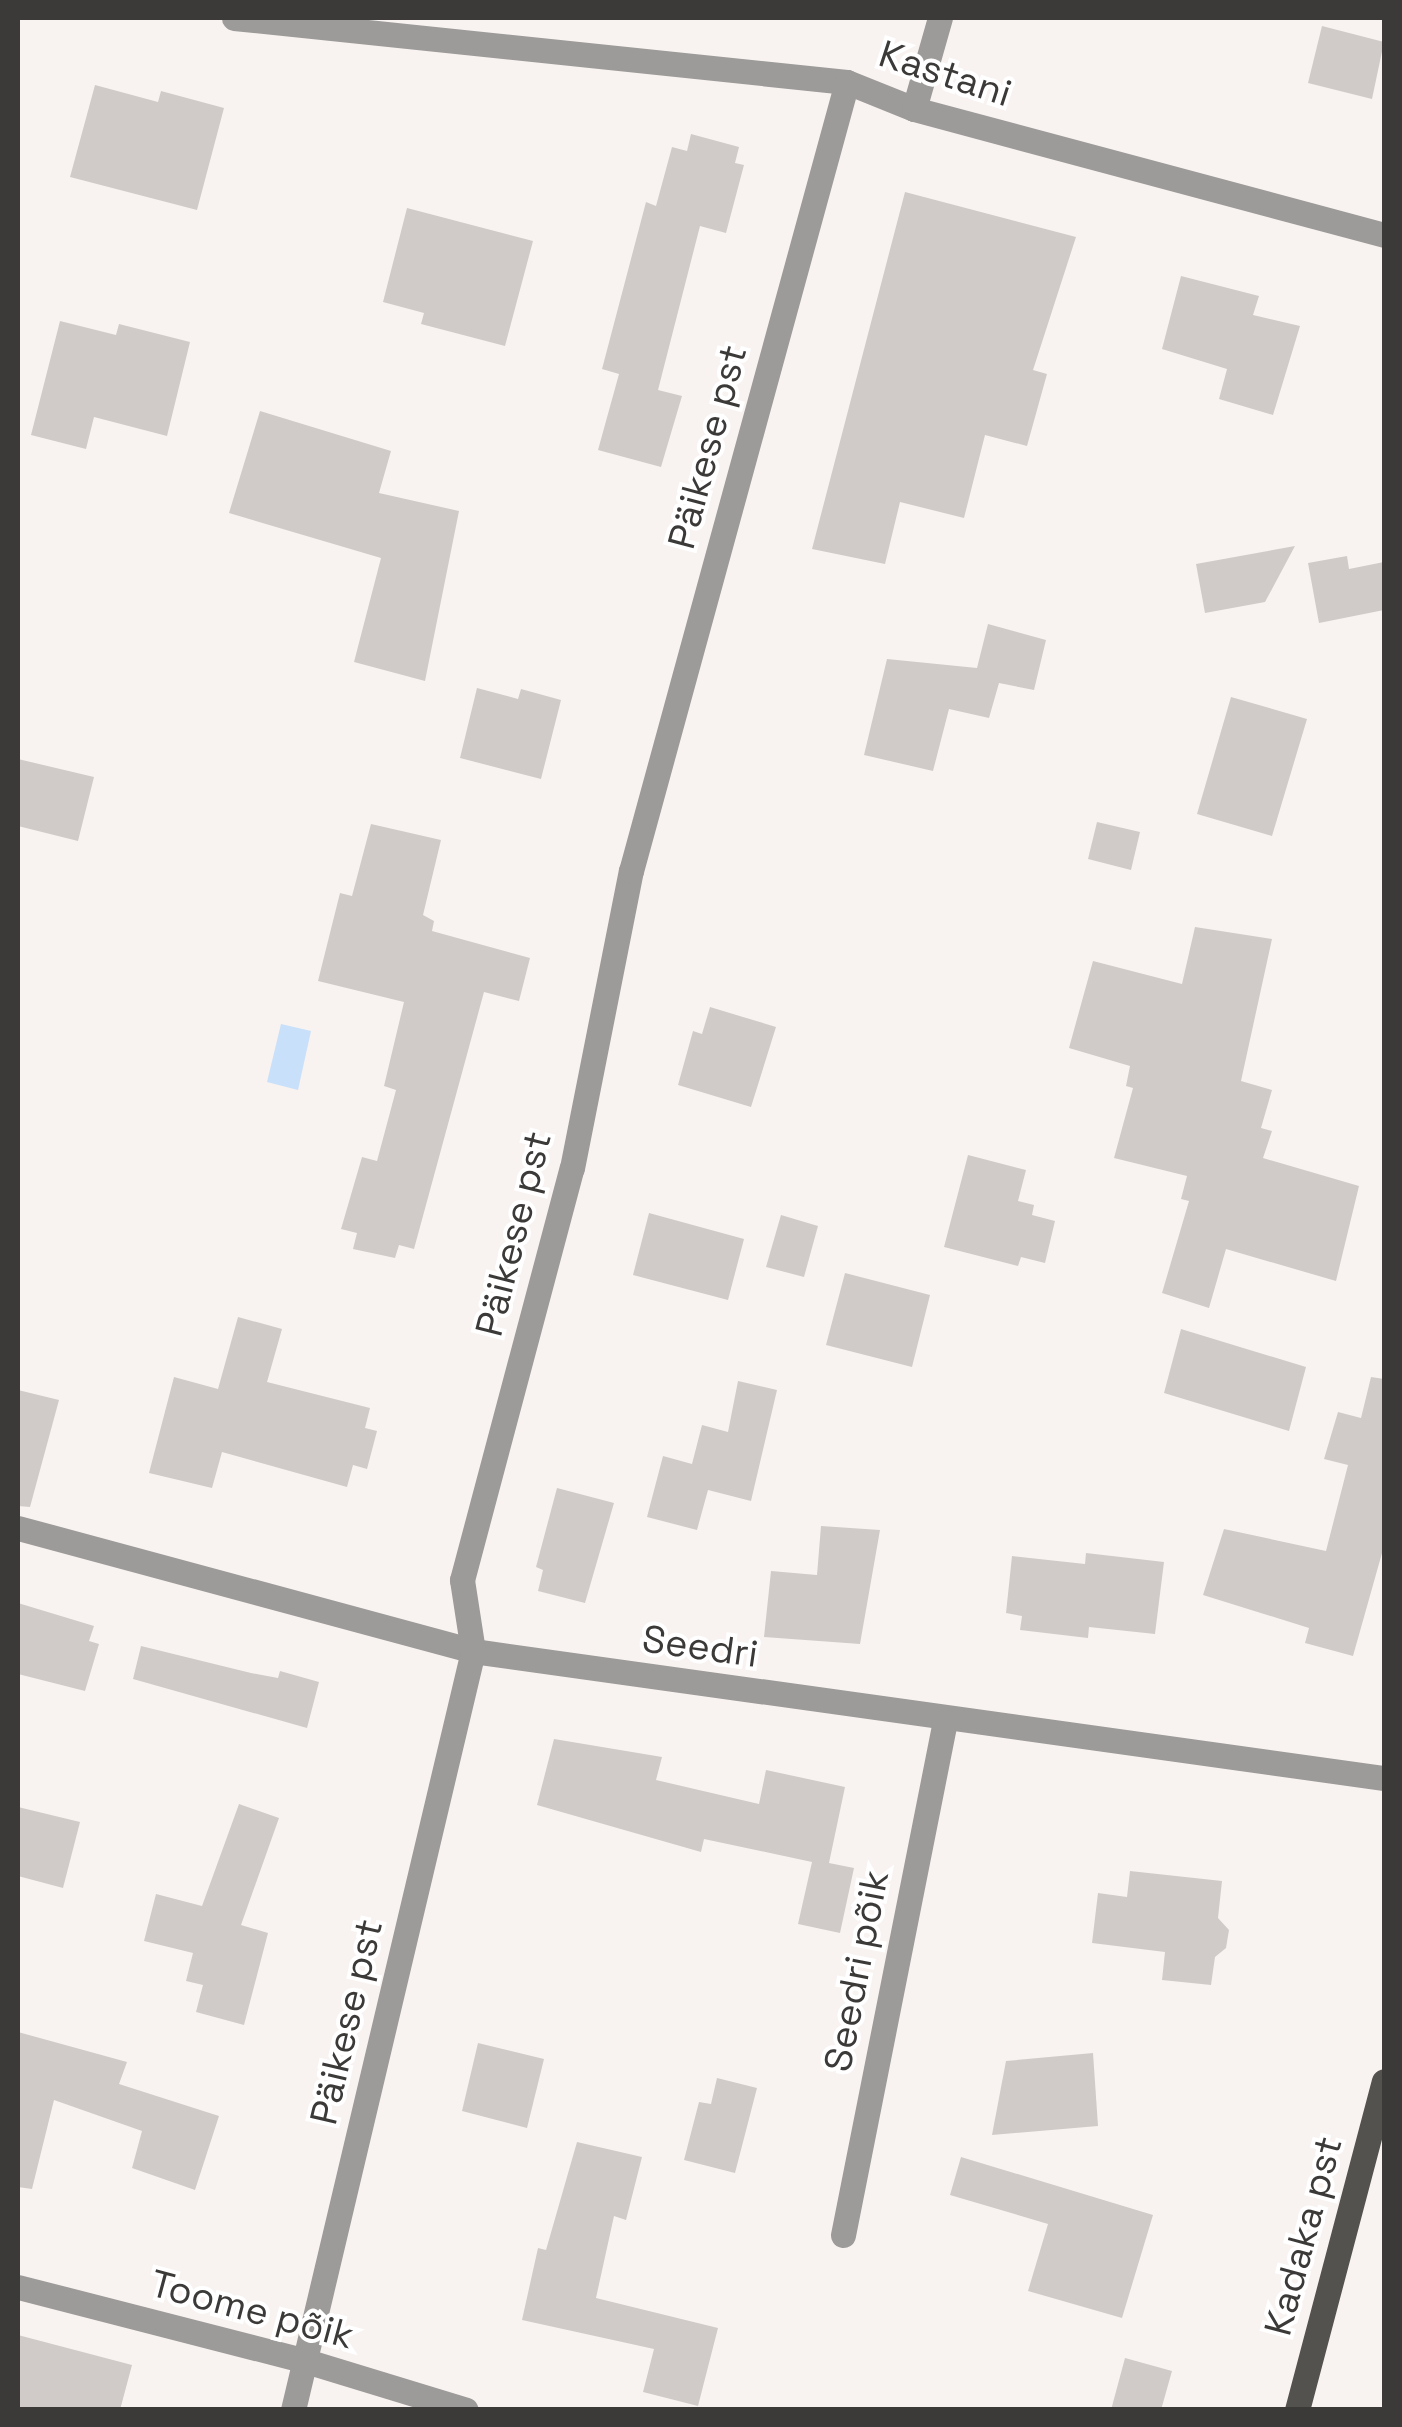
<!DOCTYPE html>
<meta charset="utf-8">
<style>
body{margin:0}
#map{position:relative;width:1402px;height:2427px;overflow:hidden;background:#f8f3f1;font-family:"Space Grotesk",sans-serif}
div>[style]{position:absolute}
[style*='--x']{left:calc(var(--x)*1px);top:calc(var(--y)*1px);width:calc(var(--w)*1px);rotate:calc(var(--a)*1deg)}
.water>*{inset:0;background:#c8e0f9}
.building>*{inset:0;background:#d0cbc9}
.minor>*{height:25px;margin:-12.5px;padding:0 12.5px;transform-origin:12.5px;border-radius:12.5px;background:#9c9b99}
.major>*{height:25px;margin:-12.5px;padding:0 12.5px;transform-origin:12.5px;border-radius:12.5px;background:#54524f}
span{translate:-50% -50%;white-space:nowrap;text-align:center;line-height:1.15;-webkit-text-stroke:8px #fff;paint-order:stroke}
.street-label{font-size:38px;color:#3c3a39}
.frame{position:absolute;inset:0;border:20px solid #3c3a39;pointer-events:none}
</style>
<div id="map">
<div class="water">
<div style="clip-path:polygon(281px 1024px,311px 1031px,298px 1090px,267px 1082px)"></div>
</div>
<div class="building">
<div style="clip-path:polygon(1322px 26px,1384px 42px,1372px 99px,1308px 83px)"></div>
<div style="clip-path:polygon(95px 85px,158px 102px,161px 91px,224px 108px,197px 210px,70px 177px)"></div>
<div style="clip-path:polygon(691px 134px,739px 147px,735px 163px,744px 165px,726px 233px,700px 226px,658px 390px,682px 396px,661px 467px,598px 450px,619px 374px,602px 369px,646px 202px,656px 206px,672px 147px,687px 151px)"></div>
<div style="clip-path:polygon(905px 192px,1076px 237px,1033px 370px,1047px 374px,1027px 446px,985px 435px,964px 518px,900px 502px,885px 564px,812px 549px)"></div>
<div style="clip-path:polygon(407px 208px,533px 241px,505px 346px,421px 324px,424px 313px,383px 302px)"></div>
<div style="clip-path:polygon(1181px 276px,1259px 296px,1253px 315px,1300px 326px,1273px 415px,1219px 399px,1227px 369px,1162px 349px)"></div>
<div style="clip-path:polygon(60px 321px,116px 335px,119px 324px,190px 342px,167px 436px,94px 417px,86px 449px,31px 435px)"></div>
<div style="clip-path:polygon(260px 411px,391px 451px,379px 493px,459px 511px,425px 681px,354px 662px,381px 558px,229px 513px)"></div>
<div style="clip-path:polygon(1295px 546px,1265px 602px,1205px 613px,1196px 564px)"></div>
<div style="clip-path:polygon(1347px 556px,1349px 569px,1384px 562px,1384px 610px,1319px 623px,1308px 563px)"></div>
<div style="clip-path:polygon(988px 624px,1046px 640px,1034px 690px,999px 683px,989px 718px,949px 709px,933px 771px,864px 755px,887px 659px,977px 668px)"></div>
<div style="clip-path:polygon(477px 688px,518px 699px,521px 689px,561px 700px,541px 779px,460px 758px)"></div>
<div style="clip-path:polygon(1231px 697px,1307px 719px,1272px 836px,1197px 814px)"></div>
<div style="clip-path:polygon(18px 759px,94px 777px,78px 841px,18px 826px)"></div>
<div style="clip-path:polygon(1097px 822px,1140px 832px,1131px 870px,1088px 859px)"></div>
<div style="clip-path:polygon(371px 824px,441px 840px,423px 915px,434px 921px,432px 931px,530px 958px,519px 1001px,484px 992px,414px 1249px,399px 1245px,395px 1258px,353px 1249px,357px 1233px,341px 1229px,362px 1157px,377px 1161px,396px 1090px,384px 1086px,404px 1002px,318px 981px,340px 893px,352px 896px)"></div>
<div style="clip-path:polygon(1195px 927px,1272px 939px,1241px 1081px,1272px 1090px,1261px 1128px,1272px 1131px,1263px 1158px,1359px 1186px,1336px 1281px,1226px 1249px,1209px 1308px,1162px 1293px,1189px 1201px,1181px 1199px,1187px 1176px,1114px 1158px,1133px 1088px,1126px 1086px,1130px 1066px,1069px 1048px,1093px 961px,1182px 984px)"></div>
<div style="clip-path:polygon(710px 1007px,776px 1027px,751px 1107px,678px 1085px,693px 1031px,702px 1034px)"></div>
<div style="clip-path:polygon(968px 1155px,1026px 1170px,1018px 1201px,1034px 1205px,1032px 1215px,1055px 1221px,1045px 1263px,1021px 1257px,1018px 1266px,944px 1247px)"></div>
<div style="clip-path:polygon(649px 1213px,744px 1239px,728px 1300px,633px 1275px)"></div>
<div style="clip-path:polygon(781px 1215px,818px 1226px,804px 1277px,766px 1267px)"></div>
<div style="clip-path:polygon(845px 1273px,930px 1295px,912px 1367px,826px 1345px)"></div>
<div style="clip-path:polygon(238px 1317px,282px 1329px,267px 1382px,370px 1408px,365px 1428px,377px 1431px,367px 1469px,353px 1465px,347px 1487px,222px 1452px,212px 1488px,149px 1473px,174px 1377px,218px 1389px)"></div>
<div style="clip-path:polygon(1181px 1329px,1306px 1367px,1289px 1431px,1164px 1393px)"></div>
<div style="clip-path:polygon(1371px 1377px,1384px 1379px,1384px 1546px,1353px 1656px,1305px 1643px,1309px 1628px,1203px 1595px,1224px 1529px,1326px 1551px,1348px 1465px,1324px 1459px,1338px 1412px,1361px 1418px)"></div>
<div style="clip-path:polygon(738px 1381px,777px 1390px,751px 1501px,708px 1490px,697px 1530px,647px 1517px,663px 1456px,692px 1464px,702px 1425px,728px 1432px)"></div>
<div style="clip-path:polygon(18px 1390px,59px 1400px,30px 1507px,18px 1506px)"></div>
<div style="clip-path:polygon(557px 1488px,614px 1503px,585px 1603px,538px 1591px,543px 1570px,536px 1567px)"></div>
<div style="clip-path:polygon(821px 1526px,880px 1530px,860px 1644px,764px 1637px,771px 1571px,817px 1575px)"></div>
<div style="clip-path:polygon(1086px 1553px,1164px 1562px,1155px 1634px,1089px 1627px,1088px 1638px,1020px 1630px,1022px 1616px,1006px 1613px,1012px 1556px,1085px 1564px)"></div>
<div style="clip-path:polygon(18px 1603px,94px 1626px,89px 1641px,99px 1644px,85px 1691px,18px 1674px)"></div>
<div style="clip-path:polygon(141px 1646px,251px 1673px,278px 1678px,280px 1671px,319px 1682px,307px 1728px,133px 1679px)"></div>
<div style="clip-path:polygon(554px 1739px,662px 1757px,656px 1780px,759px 1804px,766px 1770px,845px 1787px,829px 1863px,854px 1868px,840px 1933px,798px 1924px,812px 1862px,704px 1839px,701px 1852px,537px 1805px)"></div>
<div style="clip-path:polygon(239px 1804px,279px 1818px,241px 1925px,268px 1933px,244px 2025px,196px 2012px,203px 1985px,186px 1981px,193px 1953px,144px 1941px,156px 1894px,202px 1906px)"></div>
<div style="clip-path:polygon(18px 1807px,80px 1822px,63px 1888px,18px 1876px)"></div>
<div style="clip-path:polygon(1130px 1871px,1222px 1881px,1218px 1918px,1229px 1930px,1226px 1948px,1215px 1957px,1211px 1985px,1162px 1980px,1165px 1952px,1092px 1943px,1098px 1893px,1127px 1897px)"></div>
<div style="clip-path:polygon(18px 2032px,127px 2062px,119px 2084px,219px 2116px,195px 2190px,132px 2168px,142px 2131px,54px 2100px,32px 2189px,18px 2187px)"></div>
<div style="clip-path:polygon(478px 2043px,544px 2059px,527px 2128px,462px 2111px)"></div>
<div style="clip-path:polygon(1093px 2053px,1098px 2126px,992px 2135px,1006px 2061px)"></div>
<div style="clip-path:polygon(717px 2078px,757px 2088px,735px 2173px,684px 2160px,699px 2102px,711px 2104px)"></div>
<div style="clip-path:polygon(577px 2142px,642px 2157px,626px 2220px,614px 2216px,596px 2298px,718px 2328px,698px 2406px,643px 2392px,654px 2349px,522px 2320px,538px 2248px,546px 2250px)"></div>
<div style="clip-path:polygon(961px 2157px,1153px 2215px,1122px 2318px,1028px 2291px,1048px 2224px,950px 2195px)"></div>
<div style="clip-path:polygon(18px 2335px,132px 2365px,120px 2410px,18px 2410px)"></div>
<div style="clip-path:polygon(1125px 2358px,1172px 2371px,1161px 2410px,1111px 2410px)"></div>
</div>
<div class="minor">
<div style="--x:234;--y:18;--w:616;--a:5.96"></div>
<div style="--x:847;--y:82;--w:72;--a:21.9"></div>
<div style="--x:914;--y:109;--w:487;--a:15"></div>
<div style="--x:914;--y:109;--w:95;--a:-74.1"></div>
<div style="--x:18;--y:1528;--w:471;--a:15.1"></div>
<div style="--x:473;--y:1651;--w:920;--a:7.94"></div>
<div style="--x:843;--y:2235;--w:524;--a:-78.78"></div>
<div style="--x:18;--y:2287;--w:297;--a:14.4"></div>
<div style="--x:306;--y:2361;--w:167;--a:17"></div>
<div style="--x:293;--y:2410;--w:780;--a:-76.66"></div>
<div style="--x:473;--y:1651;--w:72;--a:-98.8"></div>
<div style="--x:462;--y:1580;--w:426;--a:-75.1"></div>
<div style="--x:572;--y:1168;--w:303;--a:-78.8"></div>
<div style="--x:631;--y:871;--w:818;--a:-74.69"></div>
</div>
<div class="major">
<div style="--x:1297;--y:2410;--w:340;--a:-75.2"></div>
</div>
<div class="street-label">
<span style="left:945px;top:74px;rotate:18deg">Kastani</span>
<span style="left:708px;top:447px;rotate:-75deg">Päikese pst</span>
<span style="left:514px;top:1234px;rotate:-76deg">Päikese pst</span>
<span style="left:700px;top:1647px;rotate:8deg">Seedri</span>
<span style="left:857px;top:1971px;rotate:-79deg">Seedri põik</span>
<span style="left:347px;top:2022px;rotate:-77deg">Päikese pst</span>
<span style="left:1304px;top:2236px;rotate:-75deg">Kadaka pst</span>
<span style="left:252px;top:2310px;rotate:15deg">Toome põik</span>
</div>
<div class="frame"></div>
</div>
